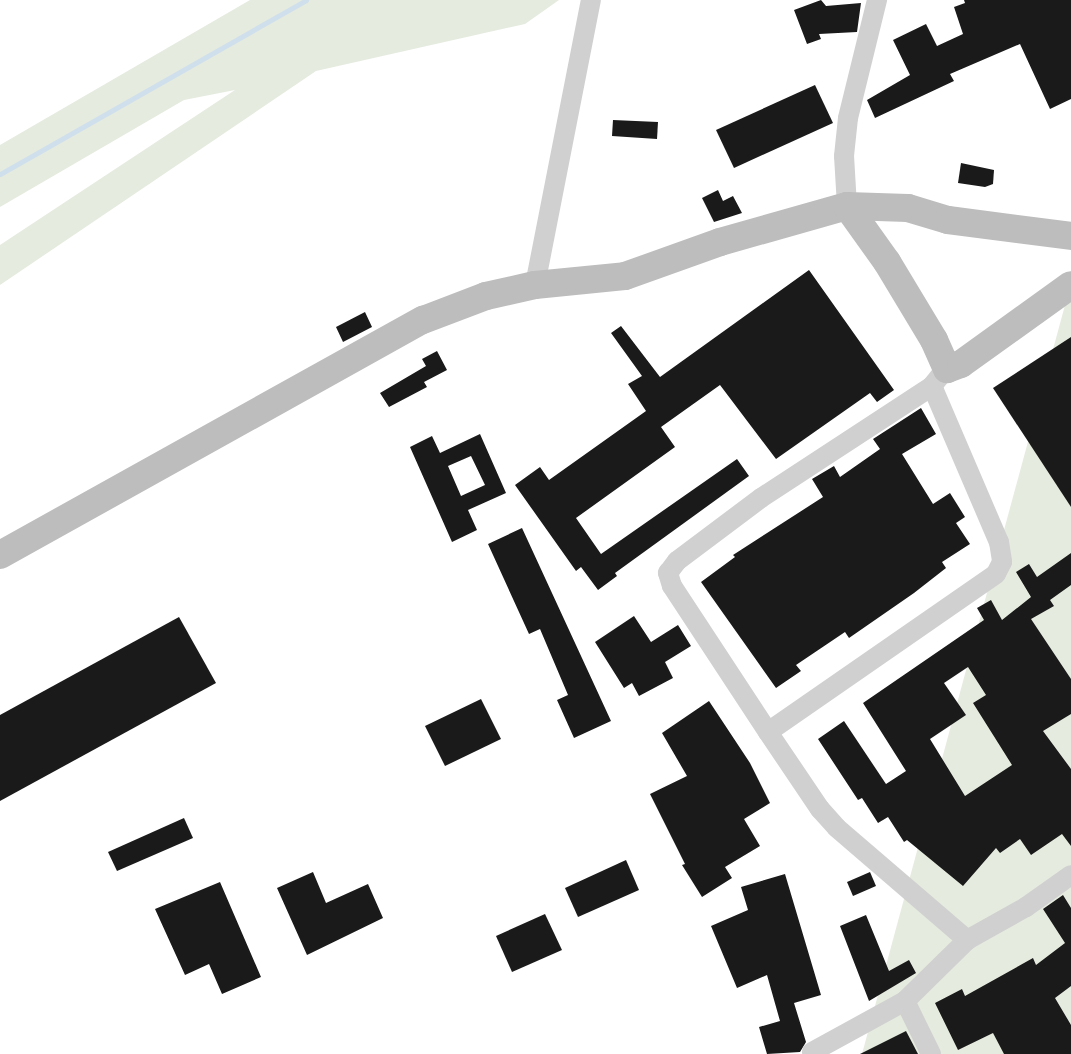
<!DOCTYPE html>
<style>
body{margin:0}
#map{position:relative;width:1071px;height:1054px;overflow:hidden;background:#fff;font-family:"Nunito Sans",sans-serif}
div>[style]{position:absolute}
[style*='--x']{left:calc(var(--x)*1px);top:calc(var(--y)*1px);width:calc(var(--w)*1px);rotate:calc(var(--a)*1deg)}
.green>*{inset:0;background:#e5ebdf}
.stream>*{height:5px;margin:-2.5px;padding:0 2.5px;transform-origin:2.5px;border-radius:2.5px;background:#d0dfec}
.building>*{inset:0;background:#1a1a1a}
.street>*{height:20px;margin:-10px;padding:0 10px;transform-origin:10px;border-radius:10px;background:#d0d0d0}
.secondary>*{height:28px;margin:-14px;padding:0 14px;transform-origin:14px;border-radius:14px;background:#bdbdbd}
span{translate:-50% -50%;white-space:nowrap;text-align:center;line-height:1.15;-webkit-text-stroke:5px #fff;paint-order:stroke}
</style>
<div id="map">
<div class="green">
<div style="clip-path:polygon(250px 0,559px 0,525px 24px,316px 71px,0 285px,0 245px,235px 90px,184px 100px,0 207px,0 145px)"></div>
<div style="clip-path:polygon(1071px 283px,1071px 1054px,862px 1054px)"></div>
</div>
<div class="stream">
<div style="--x:0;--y:174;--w:352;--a:-29.6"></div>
</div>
<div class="building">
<div style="clip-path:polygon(821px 0,826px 6px,861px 3px,857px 32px,819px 34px,821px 39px,807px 44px,794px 10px)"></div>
<div style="clip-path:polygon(964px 0,1071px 0,1071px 99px,1050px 109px,1020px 44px,950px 74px,954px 81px,875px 118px,867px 100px,910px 75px,893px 40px,926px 24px,937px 46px,963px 34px,954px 7px,965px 3px)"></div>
<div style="clip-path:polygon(815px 85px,833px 123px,734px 168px,716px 130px)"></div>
<div style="clip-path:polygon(613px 120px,658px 122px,657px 139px,612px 136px)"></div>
<div style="clip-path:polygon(961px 163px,994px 170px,993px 184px,985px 187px,958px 183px)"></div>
<div style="clip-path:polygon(718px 190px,723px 201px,733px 196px,742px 213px,714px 222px,702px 198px)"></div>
<div style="clip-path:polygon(809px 270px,894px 390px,877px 402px,870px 393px,776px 459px,720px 385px,661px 427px,675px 447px,576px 518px,601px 554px,737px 459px,749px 476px,615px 573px,617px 576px,598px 590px,581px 567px,576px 571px,515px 485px,540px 467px,549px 480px,646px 411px,628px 384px,642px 376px,611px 333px,621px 326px,660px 377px)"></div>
<div style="clip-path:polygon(365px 312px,372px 327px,343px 342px,336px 327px)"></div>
<div style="clip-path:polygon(1071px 337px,1071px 507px,993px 388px)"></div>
<div style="clip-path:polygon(437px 351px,447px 370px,424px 382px,427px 387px,389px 407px,380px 393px,426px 366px,422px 359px)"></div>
<div style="clip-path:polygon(921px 408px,936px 434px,902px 454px,933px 504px,950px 493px,965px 517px,956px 523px,970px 544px,942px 562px,946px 568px,914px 593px,849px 638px,845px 632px,796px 665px,801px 671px,776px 688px,701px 582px,735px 557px,733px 555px,823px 497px,812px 479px,834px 466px,840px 477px,880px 449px,873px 439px)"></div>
<div style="clip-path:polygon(evenodd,480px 434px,506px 493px,468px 510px,477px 530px,452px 542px,410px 447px,432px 436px,440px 453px,480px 434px,471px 456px,485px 485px,461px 496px,448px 466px,471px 456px)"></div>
<div style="clip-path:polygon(522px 528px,611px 721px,574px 738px,557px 700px,568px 695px,540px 629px,529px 634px,488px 544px)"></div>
<div style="clip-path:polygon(evenodd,1071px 553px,1071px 585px,1050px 600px,1054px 606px,1031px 619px,1071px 679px,1071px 714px,1043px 731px,1071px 769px,1071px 846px,1062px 834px,1031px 855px,1020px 839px,1000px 853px,996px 848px,963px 886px,907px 840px,904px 842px,888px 817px,878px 823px,862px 798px,858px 800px,818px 739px,844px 721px,886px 784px,906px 771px,863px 703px,984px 620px,977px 608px,991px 600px,1002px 620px,1031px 597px,1016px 572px,1029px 564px,1037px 577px,1071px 553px,968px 667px,986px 695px,973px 703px,1012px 765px,965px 796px,930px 739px,966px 715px,944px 683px,968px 667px)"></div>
<div style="clip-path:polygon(634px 616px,651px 642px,678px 625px,691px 646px,665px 662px,673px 678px,639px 696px,632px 683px,624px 688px,595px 642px)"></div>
<div style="clip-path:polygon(179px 617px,216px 683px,0 801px,0 715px)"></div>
<div style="clip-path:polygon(481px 699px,501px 739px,445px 766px,425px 726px)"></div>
<div style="clip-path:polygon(709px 701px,750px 763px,770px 803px,744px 819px,760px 846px,725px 867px,732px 878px,702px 897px,682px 865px,685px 864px,650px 794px,687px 776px,662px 733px)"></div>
<div style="clip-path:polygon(184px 818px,193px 838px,117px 871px,108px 852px)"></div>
<div style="clip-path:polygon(626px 860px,639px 890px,578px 917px,565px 888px)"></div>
<div style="clip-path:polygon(313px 872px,326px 903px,368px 884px,383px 918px,307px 955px,277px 888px)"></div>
<div style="clip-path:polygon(870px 872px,876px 886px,853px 896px,847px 882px)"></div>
<div style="clip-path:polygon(785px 874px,821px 995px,794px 1003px,806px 1042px,800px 1052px,767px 1054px,759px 1027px,780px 1021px,767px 975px,737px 988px,711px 926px,748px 910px,741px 887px)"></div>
<div style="clip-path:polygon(220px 882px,261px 977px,222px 994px,209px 964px,185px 975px,155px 909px)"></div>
<div style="clip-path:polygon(1063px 895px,1071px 908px,1071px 986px,1055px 998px,1071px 1025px,1071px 1054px,1004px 1054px,993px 1033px,958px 1050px,935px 1003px,962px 989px,965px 996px,1033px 958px,1036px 965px,1065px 943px,1043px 909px)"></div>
<div style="clip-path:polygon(545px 914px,562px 950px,512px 972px,496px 936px)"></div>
<div style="clip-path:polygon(866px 915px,889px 971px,909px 960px,916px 973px,869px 1001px,840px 926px)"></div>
<div style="clip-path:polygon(906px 1031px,918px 1054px,860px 1054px)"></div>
</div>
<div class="street">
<div style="--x:847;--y:206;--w:50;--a:-93.4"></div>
<div style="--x:844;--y:156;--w:38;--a:-84"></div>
<div style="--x:848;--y:118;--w:122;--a:-76.2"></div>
<div style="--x:535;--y:285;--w:290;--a:-78.9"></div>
<div style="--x:932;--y:386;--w:170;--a:66.8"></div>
<div style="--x:999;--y:542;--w:20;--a:81"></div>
<div style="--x:1002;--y:562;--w:13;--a:117"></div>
<div style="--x:996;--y:574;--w:277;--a:145.3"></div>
<div style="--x:768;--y:732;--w:93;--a:56"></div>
<div style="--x:820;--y:809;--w:25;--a:48"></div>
<div style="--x:837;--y:828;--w:172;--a:40.7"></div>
<div style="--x:768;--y:732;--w:175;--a:-123.3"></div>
<div style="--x:672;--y:586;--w:14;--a:-107"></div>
<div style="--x:668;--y:573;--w:15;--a:-53"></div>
<div style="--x:677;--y:561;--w:105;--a:-36.9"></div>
<div style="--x:761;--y:498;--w:204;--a:-33.2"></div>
<div style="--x:932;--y:386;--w:13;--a:-51"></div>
<div style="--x:905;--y:1001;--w:59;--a:63.9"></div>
<div style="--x:812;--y:1052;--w:106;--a:-28.7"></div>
<div style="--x:905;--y:1001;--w:87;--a:-44.5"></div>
<div style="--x:967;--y:940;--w:68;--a:-29.2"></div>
<div style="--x:1026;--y:907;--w:55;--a:-35.4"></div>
</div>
<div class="secondary">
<div style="--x:847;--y:206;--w:61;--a:1.9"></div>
<div style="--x:908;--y:208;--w:42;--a:16.7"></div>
<div style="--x:948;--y:220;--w:124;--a:7.4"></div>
<div style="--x:0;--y:555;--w:484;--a:-29.1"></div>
<div style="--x:423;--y:320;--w:67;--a:-20.9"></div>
<div style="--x:486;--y:296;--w:50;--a:-12.7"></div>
<div style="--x:535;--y:285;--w:90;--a:-5.7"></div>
<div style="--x:625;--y:276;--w:101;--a:-19.7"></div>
<div style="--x:720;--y:242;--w:132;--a:-15.8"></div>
<div style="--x:847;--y:206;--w:69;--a:54.5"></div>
<div style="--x:887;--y:262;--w:91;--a:58.9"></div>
<div style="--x:934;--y:340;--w:32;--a:66"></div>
<div style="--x:947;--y:369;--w:15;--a:-20"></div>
<div style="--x:961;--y:364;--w:135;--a:-35.7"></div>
</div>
</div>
